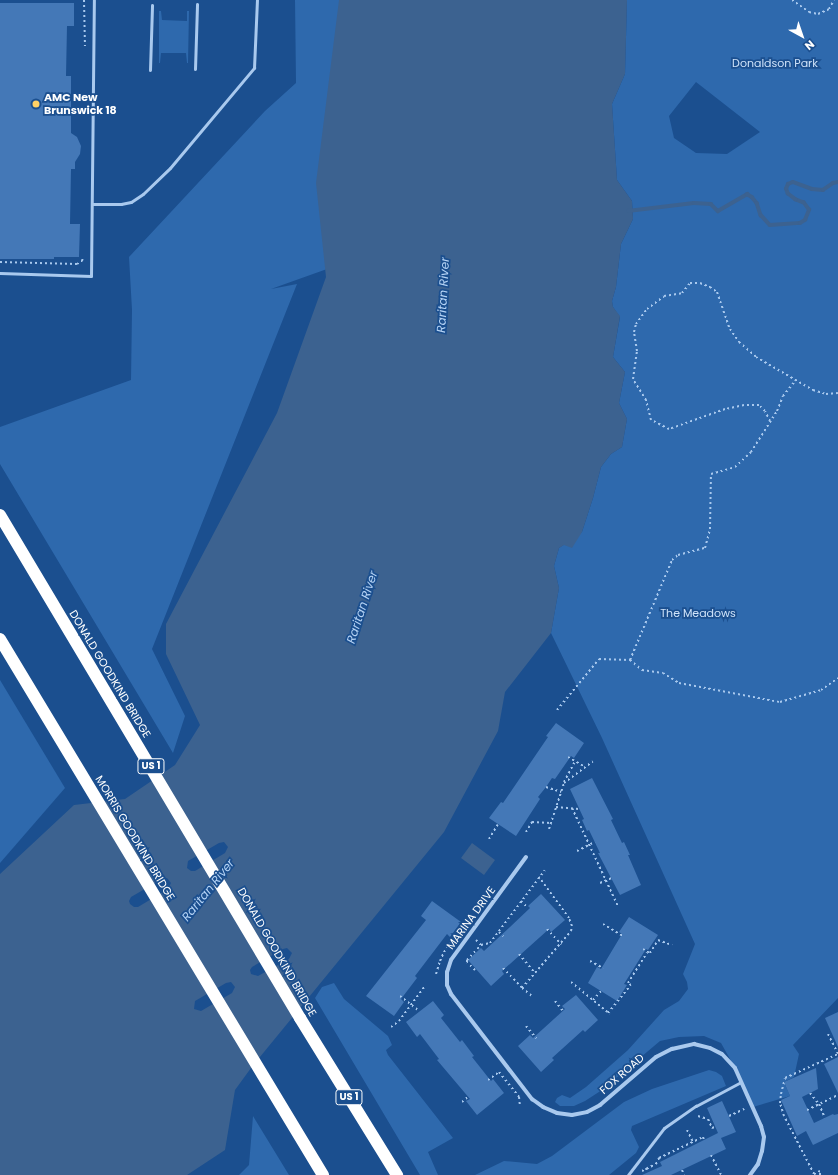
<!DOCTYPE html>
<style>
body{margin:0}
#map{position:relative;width:838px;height:1175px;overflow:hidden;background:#1b4f8f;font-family:Poppins,sans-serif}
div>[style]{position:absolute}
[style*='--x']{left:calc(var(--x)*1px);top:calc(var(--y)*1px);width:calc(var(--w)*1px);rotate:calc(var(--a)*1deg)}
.green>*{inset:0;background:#2e69ad}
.water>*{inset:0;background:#3c6290}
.pier>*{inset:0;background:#1b4f8f}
.stream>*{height:3.5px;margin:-1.75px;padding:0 1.75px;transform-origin:1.75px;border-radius:1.75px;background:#3c6290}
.building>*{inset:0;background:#4478b7}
.path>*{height:2px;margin-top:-1px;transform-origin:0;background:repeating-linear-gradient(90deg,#a9c9ee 0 2px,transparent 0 5px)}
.lane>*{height:3px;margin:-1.5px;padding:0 1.5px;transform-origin:1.5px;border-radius:1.5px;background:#a9c9ee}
.street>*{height:4px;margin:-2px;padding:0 2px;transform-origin:2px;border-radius:2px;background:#a9c9ee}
.highway>*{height:12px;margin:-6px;padding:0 6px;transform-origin:6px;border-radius:6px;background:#fff}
.dots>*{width:11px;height:11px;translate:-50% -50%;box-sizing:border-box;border:2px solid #1b4f8f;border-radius:50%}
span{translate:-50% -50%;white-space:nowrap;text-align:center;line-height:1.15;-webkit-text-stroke:3.5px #1b4f8f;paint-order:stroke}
.shield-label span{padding:1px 3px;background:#1b4f8f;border:1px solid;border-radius:3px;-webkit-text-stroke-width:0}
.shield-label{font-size:10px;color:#fff;font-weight:700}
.park-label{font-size:11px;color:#cfe3fa}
.poi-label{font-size:11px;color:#fff;font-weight:700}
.left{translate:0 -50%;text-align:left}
.street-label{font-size:11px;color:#fff}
.water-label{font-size:12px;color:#b5d3f5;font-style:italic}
.north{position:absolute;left:782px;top:16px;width:40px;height:40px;-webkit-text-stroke:3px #1b4f8f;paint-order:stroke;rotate:140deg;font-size:11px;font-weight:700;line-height:16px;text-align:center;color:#fff}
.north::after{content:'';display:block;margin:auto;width:14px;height:18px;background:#fff;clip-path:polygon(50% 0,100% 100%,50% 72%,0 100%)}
</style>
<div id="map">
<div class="green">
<div style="clip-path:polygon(295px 0,386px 0,327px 269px,271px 289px,297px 284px,152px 649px,185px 716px,173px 753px,0 464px,0 427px,131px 380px,132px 310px,129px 257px,265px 111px,296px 83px)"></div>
<div style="clip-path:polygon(evenodd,627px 0,838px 0,838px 998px,793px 1045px,799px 1054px,794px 1077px,784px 1082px,790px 1096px,753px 1107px,735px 1068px,721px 1043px,704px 1036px,679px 1037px,660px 1041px,602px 1090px,585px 1101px,574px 1106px,560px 1106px,555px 1102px,557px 1098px,562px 1095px,570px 1098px,586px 1087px,628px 1050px,664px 1010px,679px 1001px,688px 989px,687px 982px,683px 974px,695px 944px,602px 738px,551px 633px,559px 588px,554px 566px,559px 548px,582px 532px,593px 498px,601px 467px,611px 454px,622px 447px,627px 419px,619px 403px,625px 372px,613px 357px,620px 317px,613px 307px,612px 301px,616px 287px,621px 244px,633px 219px,632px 201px,617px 180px,612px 104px,625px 74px,627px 0,696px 82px,760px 132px,727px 154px,696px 153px,674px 138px,669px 116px,696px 82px)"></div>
<div style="clip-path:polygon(159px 11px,161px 11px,162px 20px,187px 21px,187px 11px,189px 11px,188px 63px,187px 63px,186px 53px,161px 53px,160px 63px,159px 63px)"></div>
<div style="clip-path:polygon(0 680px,65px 788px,0 863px)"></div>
<div style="clip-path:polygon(334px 983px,344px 999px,388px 1036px,392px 1045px,386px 1050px,388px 1055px,453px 1138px,428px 1152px,438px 1175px,420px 1175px,315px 998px,322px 987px)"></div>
<div style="clip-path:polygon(709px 1070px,716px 1072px,722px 1076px,726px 1086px,632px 1126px,631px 1130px,639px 1147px,636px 1153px,609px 1175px,475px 1175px,504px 1161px,537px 1164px,552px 1156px,624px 1102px,652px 1089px)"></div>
<div style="clip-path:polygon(253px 1116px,289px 1175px,239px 1175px,249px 1165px)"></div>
</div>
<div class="water">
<div style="clip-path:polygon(339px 0,627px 0,625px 74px,612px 104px,617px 180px,632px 201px,633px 219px,621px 244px,616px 287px,612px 301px,613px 307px,620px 316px,613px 357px,625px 372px,619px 403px,627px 419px,622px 447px,611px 454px,601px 467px,593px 498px,582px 532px,572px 548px,564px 545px,559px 548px,554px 566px,559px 588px,551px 633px,505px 692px,498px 731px,444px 832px,251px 1068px,235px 1090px,225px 1150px,187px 1175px,0 1175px,0 874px,74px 805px,125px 799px,175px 765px,200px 725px,166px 654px,166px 624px,277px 413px,326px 277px,316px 183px)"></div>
<div style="clip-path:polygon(472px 843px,495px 860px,484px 875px,461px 858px)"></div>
</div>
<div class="pier">
<div style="clip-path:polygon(224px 842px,228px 847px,225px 853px,195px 871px,191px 871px,187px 868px,188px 861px,219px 843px)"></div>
<div style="clip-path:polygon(167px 878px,171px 883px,168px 889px,138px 907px,134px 907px,130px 904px,129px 901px,131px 897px,162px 879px)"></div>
<div style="clip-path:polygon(287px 948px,292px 953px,289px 959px,258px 976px,251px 974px,250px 970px,252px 967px,283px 949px)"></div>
<div style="clip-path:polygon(231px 982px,235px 987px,232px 993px,201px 1011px,194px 1009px,195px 1001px,226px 983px)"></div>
</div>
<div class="stream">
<div style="--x:628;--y:211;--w:66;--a:-6.9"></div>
<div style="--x:694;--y:203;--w:17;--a:3"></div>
<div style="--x:711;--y:204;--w:10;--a:45"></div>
<div style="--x:718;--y:211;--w:34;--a:-30"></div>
<div style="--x:747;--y:194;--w:6;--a:31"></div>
<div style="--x:752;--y:197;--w:8;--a:50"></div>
<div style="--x:757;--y:203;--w:13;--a:72"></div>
<div style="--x:761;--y:215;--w:13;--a:48"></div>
<div style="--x:770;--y:225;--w:30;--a:-4"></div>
<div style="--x:800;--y:223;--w:6;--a:-31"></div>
<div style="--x:805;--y:220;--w:11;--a:-68"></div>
<div style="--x:809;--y:210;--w:9;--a:-126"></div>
<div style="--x:804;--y:203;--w:9;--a:-159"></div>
<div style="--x:796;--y:200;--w:10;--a:-143"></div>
<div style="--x:788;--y:194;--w:5;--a:-112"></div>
<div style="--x:786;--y:189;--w:5;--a:-68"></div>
<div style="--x:788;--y:184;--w:5;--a:-22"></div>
<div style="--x:793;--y:182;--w:20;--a:20"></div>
<div style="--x:812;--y:189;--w:11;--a:5"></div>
<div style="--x:823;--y:190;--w:12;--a:-35"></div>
<div style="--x:833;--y:183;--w:5;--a:-11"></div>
</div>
<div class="building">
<div style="clip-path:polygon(0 3px,74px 3px,74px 26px,67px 26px,66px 76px,71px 76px,71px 133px,77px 137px,81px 146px,80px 154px,75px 162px,75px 169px,71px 169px,70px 224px,80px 224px,79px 257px,54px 257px,54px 259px,0 259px)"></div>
<div style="clip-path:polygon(556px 723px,584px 743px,574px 758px,571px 756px,555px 779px,552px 778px,546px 787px,538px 797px,540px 799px,516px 836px,489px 818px,501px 802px,503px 803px,548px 737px,546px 736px)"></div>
<div style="clip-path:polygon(592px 778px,613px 819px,611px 820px,622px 843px,624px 842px,630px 855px,628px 855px,641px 885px,620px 895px,598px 853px,600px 853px,589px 830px,587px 831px,582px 820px,584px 819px,570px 789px)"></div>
<div style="clip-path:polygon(541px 894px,565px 920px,551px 932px,549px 929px,502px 971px,504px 974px,491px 986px,468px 960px,481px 948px,484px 951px,510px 927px,530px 908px,528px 906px)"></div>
<div style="clip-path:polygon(432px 901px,461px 922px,450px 937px,447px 934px,415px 976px,417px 978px,401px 999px,404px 1002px,394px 1016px,366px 996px,426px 920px,421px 916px)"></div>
<div style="clip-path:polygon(629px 917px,658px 935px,648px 950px,646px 949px,624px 984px,627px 985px,617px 1001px,588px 983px,597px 967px,601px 969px,622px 934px,619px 932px)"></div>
<div style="clip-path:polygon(576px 995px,598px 1020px,585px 1032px,583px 1030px,552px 1058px,554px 1060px,541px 1072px,518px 1046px,530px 1035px,533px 1038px,565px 1009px,562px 1006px)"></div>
<div style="clip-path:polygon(433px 1001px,444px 1015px,441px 1018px,460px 1042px,462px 1040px,474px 1056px,472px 1057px,491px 1081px,493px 1079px,504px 1093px,477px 1115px,466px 1101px,470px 1099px,437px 1060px,439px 1059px,420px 1034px,417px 1037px,406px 1022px)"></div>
<div style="clip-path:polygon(838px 1012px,838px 1047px,825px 1018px)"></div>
<div style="clip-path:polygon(838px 1057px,838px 1093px,824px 1064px)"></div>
<div style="clip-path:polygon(816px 1068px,818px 1089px,802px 1097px,814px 1123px,833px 1114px,834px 1115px,838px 1114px,838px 1133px,813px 1145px,806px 1131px,797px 1136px,781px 1100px,790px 1096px,784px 1082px)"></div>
<div style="clip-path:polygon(722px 1101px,736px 1132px,721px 1138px,726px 1149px,671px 1175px,642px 1175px,662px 1166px,660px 1162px,718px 1133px,707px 1108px)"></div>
</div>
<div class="path">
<div style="--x:84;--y:0;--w:46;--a:88.8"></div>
<div style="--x:792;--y:0;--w:21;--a:35"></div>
<div style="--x:809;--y:12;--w:9;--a:13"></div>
<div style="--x:818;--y:14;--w:12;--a:-24"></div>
<div style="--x:829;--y:9;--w:10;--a:-61"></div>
<div style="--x:0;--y:262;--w:77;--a:1.5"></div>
<div style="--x:77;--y:264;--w:6;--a:-31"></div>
<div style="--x:82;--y:261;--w:4;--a:-76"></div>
<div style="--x:770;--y:421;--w:11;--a:-117"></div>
<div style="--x:765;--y:411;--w:8;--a:-135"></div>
<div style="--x:759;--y:405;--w:15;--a:180"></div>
<div style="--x:744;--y:405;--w:19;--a:168"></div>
<div style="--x:725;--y:409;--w:59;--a:160.3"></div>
<div style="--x:669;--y:429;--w:20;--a:-153"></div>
<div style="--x:651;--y:420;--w:21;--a:-104"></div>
<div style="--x:646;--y:400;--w:25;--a:-122"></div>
<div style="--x:633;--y:379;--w:28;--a:-82"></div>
<div style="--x:637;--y:351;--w:19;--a:-99"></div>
<div style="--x:634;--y:332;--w:8;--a:-76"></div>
<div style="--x:636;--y:324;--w:19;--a:-54"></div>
<div style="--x:647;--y:309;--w:21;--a:-37"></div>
<div style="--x:664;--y:296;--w:18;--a:-9"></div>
<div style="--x:682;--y:293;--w:13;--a:-51"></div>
<div style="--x:690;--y:283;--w:10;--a:0"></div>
<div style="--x:700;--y:283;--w:11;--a:22"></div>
<div style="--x:710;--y:287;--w:9;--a:36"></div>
<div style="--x:717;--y:292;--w:39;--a:71"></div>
<div style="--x:730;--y:329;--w:16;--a:55"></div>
<div style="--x:739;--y:342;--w:23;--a:41"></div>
<div style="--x:756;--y:357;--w:66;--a:30.1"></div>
<div style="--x:813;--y:390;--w:14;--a:17"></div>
<div style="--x:826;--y:394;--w:12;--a:-5"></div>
<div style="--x:630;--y:660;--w:108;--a:-67.2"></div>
<div style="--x:672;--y:560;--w:8;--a:-40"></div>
<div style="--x:678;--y:555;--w:28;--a:-15"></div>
<div style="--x:705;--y:548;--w:20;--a:-75"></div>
<div style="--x:710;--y:529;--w:55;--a:-89"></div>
<div style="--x:711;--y:474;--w:25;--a:-16"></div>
<div style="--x:735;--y:467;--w:22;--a:-43"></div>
<div style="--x:751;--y:452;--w:49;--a:-57.6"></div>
<div style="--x:777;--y:411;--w:16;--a:-68"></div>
<div style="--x:783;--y:396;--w:21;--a:-51"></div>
<div style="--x:557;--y:710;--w:66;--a:-50.5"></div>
<div style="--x:599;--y:659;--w:31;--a:2"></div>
<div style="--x:630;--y:660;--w:16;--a:40"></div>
<div style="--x:642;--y:670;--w:21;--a:8"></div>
<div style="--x:663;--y:673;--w:19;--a:32"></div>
<div style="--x:679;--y:683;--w:103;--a:10.7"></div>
<div style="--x:780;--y:702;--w:43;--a:-16.3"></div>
<div style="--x:821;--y:690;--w:21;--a:-35"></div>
<div style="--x:568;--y:757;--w:20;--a:30"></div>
<div style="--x:564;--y:782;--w:24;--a:-62"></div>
<div style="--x:546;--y:787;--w:16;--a:18"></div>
<div style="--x:556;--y:807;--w:23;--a:5"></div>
<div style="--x:572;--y:808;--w:108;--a:64.9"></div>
<div style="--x:549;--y:829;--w:48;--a:-71.9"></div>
<div style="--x:564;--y:783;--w:36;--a:-37"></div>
<div style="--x:526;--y:832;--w:12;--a:-59"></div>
<div style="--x:532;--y:822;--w:19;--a:3"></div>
<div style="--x:489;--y:839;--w:17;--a:-59"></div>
<div style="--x:577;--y:851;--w:20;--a:-27"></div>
<div style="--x:600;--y:883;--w:13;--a:-23"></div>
<div style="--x:521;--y:901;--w:10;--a:45"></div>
<div style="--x:603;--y:924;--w:23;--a:31"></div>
<div style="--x:547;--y:929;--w:21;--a:47"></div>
<div style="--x:499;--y:932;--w:6;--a:45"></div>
<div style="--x:476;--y:940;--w:7;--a:45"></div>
<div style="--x:481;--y:945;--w:9;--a:-13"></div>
<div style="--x:490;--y:943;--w:91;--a:-53"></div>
<div style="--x:643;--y:949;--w:8;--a:30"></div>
<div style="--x:650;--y:953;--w:15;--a:-58"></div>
<div style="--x:658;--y:940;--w:15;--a:20"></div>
<div style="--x:519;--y:954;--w:25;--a:50"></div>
<div style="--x:590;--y:961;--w:15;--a:28"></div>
<div style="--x:503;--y:968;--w:28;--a:46"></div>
<div style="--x:522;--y:988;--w:75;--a:-49.3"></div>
<div style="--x:571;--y:931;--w:5;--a:-79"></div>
<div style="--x:572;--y:926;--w:9;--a:-111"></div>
<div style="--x:569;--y:918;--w:51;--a:-126.2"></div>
<div style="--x:475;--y:970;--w:11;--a:-135"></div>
<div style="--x:467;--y:962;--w:2;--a:-90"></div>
<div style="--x:467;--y:960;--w:21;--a:-47"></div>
<div style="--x:436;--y:974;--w:14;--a:-73"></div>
<div style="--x:440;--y:961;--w:10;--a:-66"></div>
<div style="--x:444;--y:952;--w:50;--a:-53.1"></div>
<div style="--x:571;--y:982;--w:50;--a:39.4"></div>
<div style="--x:522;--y:988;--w:14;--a:39"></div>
<div style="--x:400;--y:996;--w:24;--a:38"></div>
<div style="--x:593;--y:1000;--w:12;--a:-48"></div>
<div style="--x:555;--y:1001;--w:14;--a:51"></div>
<div style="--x:608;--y:1013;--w:36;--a:-51"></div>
<div style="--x:631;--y:985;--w:4;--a:-146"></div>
<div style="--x:628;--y:983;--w:36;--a:-58"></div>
<div style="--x:526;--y:1026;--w:16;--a:50"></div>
<div style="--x:391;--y:1027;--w:10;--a:-37"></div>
<div style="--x:399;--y:1021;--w:44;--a:-53.4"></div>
<div style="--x:828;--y:1034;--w:22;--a:63"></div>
<div style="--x:488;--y:1080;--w:14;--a:-36"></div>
<div style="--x:499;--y:1072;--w:32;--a:51"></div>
<div style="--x:519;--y:1097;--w:9;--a:84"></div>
<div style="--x:810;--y:1093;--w:14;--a:51"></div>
<div style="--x:819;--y:1104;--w:15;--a:67"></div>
<div style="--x:462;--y:1102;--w:9;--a:-41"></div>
<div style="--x:807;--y:1110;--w:34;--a:-26"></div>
<div style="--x:698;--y:1116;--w:10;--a:17"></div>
<div style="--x:708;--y:1119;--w:10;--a:66"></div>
<div style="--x:712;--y:1128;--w:3;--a:-18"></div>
<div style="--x:729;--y:1116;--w:17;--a:-25"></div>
<div style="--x:687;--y:1130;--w:13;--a:63"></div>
<div style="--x:711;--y:1155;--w:22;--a:63"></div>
<div style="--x:646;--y:1168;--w:4;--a:76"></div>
<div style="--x:682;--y:1170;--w:5;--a:68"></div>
<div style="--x:642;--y:1171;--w:16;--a:-27"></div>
<div style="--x:656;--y:1164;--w:7;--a:-63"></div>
<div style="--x:659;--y:1158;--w:49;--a:-25.5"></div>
<div style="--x:703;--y:1137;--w:3;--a:72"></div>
<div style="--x:820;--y:1175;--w:4;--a:-90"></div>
<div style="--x:820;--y:1171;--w:7;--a:153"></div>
<div style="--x:814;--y:1174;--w:65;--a:-117.3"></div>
<div style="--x:784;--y:1116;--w:14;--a:-107"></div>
<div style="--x:780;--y:1103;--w:9;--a:-84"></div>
<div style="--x:781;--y:1094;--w:16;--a:-76"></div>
<div style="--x:785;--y:1078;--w:58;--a:-24.4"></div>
</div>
<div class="lane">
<div style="--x:195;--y:69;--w:65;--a:-88.2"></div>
<div style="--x:150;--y:70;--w:65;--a:-88.2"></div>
<div style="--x:92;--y:204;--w:29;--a:0"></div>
<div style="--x:121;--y:204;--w:10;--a:-11"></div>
<div style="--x:131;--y:202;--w:14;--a:-34"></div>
<div style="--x:143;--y:194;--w:37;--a:-44"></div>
<div style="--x:170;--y:168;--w:131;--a:-50"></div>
<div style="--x:254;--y:68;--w:68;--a:-87.5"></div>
<div style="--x:0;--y:273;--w:91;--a:1.9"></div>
<div style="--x:91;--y:276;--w:276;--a:-89.4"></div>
<div style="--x:628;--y:1175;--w:59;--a:-52.5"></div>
<div style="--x:664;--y:1128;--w:39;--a:-35"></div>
<div style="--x:696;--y:1106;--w:51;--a:-28.1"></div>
</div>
<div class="street">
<div style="--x:526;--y:857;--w:127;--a:126.1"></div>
<div style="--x:451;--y:960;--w:13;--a:108"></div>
<div style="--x:447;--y:972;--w:13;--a:90"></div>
<div style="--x:447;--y:985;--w:10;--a:66"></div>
<div style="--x:451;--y:994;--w:133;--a:52.4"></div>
<div style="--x:532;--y:1099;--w:14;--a:36"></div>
<div style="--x:543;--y:1107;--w:15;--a:23"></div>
<div style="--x:557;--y:1113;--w:15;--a:8"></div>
<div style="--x:572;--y:1115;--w:15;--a:-11"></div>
<div style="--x:587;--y:1112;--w:15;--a:-28"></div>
<div style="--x:600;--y:1105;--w:74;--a:-40.6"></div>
<div style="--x:656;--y:1057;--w:18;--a:-27"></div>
<div style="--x:672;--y:1049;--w:23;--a:-13"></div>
<div style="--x:694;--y:1044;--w:16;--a:14"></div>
<div style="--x:710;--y:1048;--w:13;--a:27"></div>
<div style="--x:722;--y:1054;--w:19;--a:47"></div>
<div style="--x:735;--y:1068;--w:64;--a:65.9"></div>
<div style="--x:761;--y:1126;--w:11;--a:75"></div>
<div style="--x:764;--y:1137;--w:14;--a:98"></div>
<div style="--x:762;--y:1151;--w:14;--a:107"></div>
<div style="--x:758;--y:1164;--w:14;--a:126"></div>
</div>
<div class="highway">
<div style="--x:0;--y:515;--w:586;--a:59.19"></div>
<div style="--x:300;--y:1018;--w:185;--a:58.3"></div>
<div style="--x:0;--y:639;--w:626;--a:58.93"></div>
</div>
<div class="dots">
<div style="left:36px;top:104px;background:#ffd166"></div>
</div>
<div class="shield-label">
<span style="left:151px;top:766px">US 1</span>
<span style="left:349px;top:1097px">US 1</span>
</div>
<div class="park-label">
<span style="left:775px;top:63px">Donaldson Park</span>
<span style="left:698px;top:613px">The Meadows</span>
</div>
<div class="poi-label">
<span class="left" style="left:44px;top:104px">AMC New<br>Brunswick 18</span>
</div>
<div class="street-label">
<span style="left:110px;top:674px;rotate:59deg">DONALD GOODKIND BRIDGE</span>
<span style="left:135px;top:838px;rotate:59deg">MORRIS GOODKIND BRIDGE</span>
<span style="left:471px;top:918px;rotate:-54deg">MARINA DRIVE</span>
<span style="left:277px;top:952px;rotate:60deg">DONALD GOODKIND BRIDGE</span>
<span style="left:622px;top:1074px;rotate:-41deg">FOX ROAD</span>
</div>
<div class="water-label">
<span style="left:443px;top:295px;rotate:-87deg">Raritan River</span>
<span style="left:362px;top:607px;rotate:-72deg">Raritan River</span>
<span style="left:208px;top:890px;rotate:-51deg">Raritan River</span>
</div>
<div class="north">N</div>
</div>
